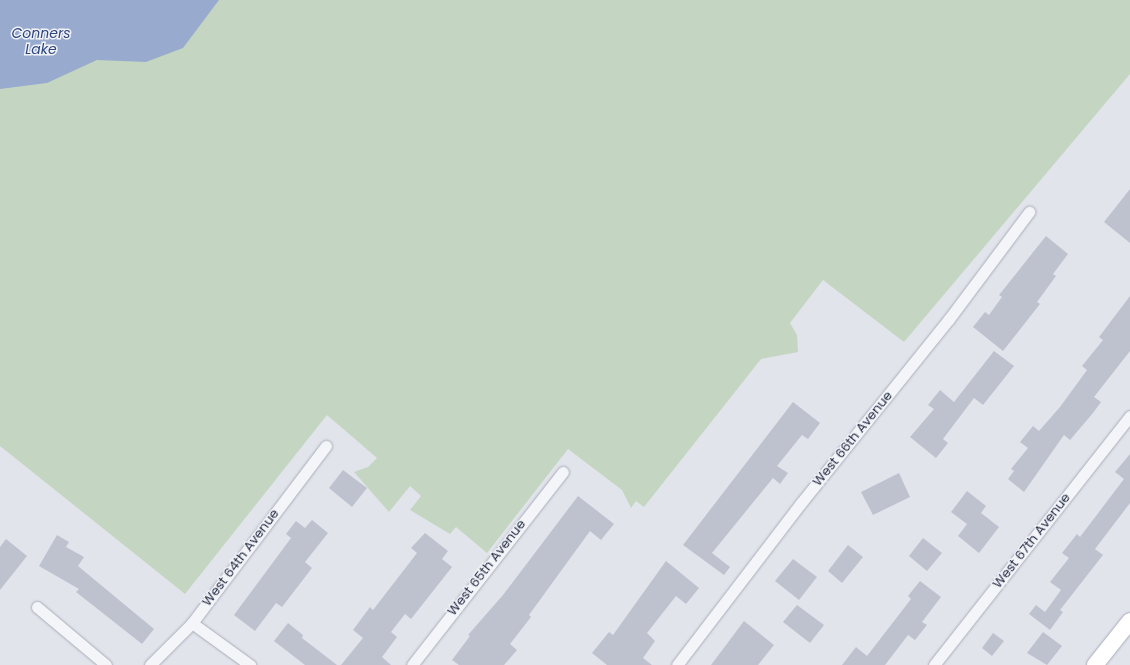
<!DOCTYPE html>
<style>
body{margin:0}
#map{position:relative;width:1130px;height:665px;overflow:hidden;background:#e1e4eb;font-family:Poppins,sans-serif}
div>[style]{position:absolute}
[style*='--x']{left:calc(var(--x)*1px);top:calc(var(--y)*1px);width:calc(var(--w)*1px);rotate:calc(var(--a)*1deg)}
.green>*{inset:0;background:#c4d6c1}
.water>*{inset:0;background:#98abcf}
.building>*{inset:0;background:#bec2cf}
.roads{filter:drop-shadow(0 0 1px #a9adb9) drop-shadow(0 0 1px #a9adb9)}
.street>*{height:11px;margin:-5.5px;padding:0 5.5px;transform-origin:5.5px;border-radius:5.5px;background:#f4f5f9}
.secondary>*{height:16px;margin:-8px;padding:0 8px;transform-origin:8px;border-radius:8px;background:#fff}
span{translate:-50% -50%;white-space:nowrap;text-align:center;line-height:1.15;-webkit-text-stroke:3px #f1f3f8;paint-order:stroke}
.street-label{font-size:13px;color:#272e45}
.water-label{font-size:14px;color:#2d457e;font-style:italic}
</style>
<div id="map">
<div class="green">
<div style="clip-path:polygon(0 0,1130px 0,1130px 74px,904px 342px,823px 280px,790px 323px,797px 335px,798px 352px,761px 359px,644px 507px,636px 501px,631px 508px,622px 490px,568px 449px,487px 553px,456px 527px,450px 534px,410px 510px,421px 496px,410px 486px,389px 512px,354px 472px,368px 467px,377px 458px,327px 415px,185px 594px,0 446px)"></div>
</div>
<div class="water">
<div style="clip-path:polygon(0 0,219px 0,183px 48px,146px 62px,97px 60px,47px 83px,0 89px)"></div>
</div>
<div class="building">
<div style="clip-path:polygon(1130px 189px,1130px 243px,1104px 222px)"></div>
<div style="clip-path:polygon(1046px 236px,1068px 254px,1053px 274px,1056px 276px,1037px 302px,1040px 304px,1003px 351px,973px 327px,985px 312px,989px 315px,1002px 297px,999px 295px)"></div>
<div style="clip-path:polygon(1130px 296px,1130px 351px,1094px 397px,1101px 402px,1093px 413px,1070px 440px,1064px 435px,1024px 492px,1008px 479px,1014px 471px,1011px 469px,1028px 448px,1020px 442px,1033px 426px,1039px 431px,1060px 407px,1087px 370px,1082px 366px,1103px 340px,1099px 337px)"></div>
<div style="clip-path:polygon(994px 351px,1014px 366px,983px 405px,974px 398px,943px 439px,948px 443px,936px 458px,910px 437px,934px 409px,928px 405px,940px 390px,954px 402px)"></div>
<div style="clip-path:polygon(793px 402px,820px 423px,808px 439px,802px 435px,777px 466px,788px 473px,780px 484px,773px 478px,712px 553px,730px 567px,724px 575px,683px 545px)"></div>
<div style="clip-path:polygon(1130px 454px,1130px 503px,1095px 549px,1103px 555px,1060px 610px,1063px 612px,1050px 630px,1029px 614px,1036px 605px,1045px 612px,1061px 590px,1050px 582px,1069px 558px,1062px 553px,1077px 534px,1080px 537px,1124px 479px,1115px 472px)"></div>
<div style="clip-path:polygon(343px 470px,367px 488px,352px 507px,329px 488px)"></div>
<div style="clip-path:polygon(899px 473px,910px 497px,873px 515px,861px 492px)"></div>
<div style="clip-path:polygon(967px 491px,986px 506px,981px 513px,999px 527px,979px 553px,958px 536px,967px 524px,951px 512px)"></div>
<div style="clip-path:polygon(578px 496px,614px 524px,601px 540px,590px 531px,529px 615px,531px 617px,510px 644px,517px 650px,504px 665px,459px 665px,452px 660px,470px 636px,468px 635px,503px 595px)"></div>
<div style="clip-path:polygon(312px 520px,328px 533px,305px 562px,312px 568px,282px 607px,276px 603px,255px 631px,234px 615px,291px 538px,286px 534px,296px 521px,305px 528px)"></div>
<div style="clip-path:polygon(425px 533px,448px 551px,442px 559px,452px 567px,411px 619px,405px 614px,391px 632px,397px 637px,382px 657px,391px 665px,341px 665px,363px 638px,353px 630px,370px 607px,373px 610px,417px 553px,411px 548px)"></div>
<div style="clip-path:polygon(57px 535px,69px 542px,66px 547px,84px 557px,78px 566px,154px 629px,142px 644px,76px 592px,79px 589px,39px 566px)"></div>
<div style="clip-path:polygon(923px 538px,942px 553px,927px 571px,909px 556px)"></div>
<div style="clip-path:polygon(6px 539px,27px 556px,0 590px,0 547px)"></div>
<div style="clip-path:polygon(848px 545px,863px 557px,842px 583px,828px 571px)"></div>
<div style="clip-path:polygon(793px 559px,817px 577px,799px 600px,775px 581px)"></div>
<div style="clip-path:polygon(666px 561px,699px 588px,686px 604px,676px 596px,647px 633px,655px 641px,643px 658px,652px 665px,607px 665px,592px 653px,609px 632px,613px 635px)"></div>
<div style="clip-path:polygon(920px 581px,941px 597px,922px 622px,927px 625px,915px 640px,908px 635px,885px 665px,842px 665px,856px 647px,867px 656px,911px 599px,908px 596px)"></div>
<div style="clip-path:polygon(797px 605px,824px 625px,810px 643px,783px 622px)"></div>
<div style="clip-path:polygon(744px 621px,774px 645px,758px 665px,711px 665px)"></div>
<div style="clip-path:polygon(288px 623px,303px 635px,302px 638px,337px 665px,305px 665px,274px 641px)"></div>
<div style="clip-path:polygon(1043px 632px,1062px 646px,1047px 665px,1027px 653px)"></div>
<div style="clip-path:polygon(993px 633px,1004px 641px,992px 656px,982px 648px)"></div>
</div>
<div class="roads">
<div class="street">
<div style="--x:37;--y:607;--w:90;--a:40"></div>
<div style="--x:192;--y:623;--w:72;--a:35.9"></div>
<div style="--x:150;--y:665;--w:59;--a:-45"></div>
<div style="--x:192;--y:623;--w:222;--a:-52.9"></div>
<div style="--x:412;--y:665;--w:245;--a:-52"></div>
<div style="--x:677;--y:665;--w:204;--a:-52.6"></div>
<div style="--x:801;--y:503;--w:236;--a:-51.2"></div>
<div style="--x:949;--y:319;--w:134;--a:-53.2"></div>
<div style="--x:934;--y:665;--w:317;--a:-51.8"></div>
</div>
<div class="secondary">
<div style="--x:1095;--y:665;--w:56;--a:-51.5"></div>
</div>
</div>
<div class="street-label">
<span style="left:853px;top:439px;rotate:-51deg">West 66th Avenue</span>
<span style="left:1032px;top:541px;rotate:-52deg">West 67th Avenue</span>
<span style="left:241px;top:558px;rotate:-53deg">West 64th Avenue</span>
<span style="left:487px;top:568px;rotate:-52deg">West 65th Avenue</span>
</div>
<div class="water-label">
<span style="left:41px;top:41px">Conners<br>Lake</span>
</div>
</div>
